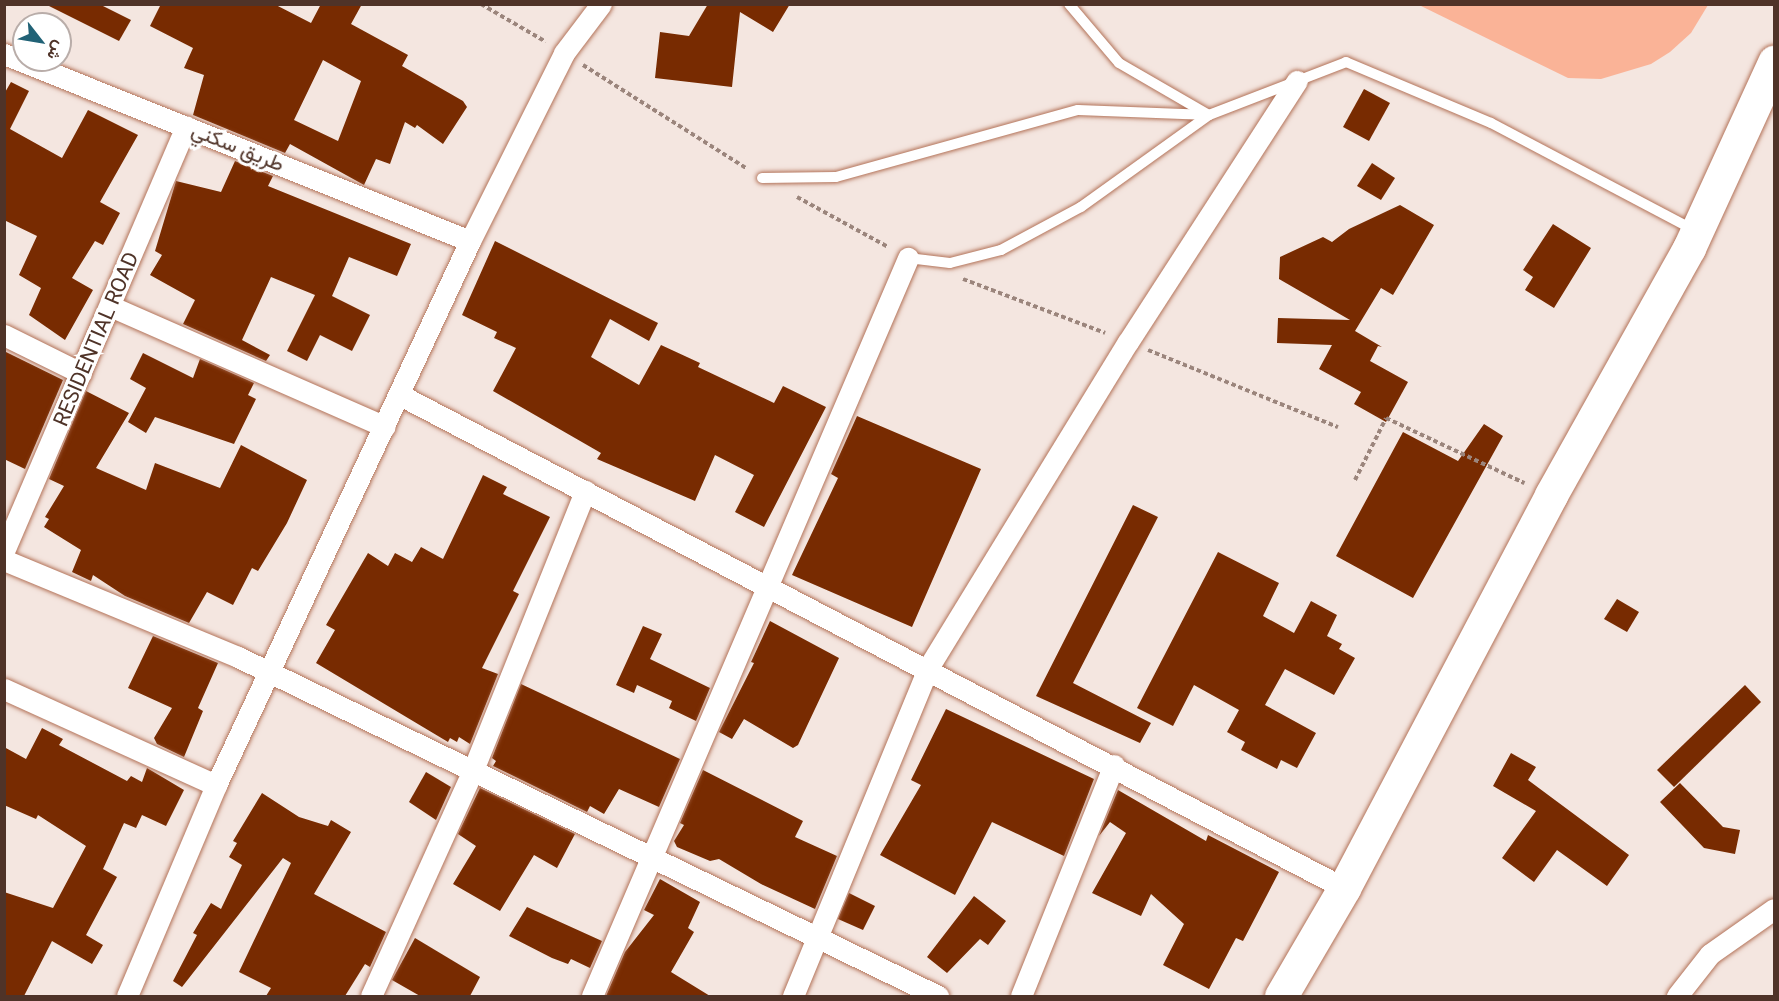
<!DOCTYPE html>
<meta charset="utf-8">
<style>
body{margin:0}
#map{position:relative;width:1779px;height:1001px;overflow:hidden;background:#f4e6e0;font-family:Roboto,Vazirmatn,sans-serif}
div>[style]{position:absolute}
[style*='--x']{left:calc(var(--x)*1px);top:calc(var(--y)*1px);width:calc(var(--w)*1px);rotate:calc(var(--a)*1deg)}
.green>*{inset:0;background:#fab397}
.building>*{inset:0;background:#782b01}
.path>*{height:4px;margin-top:-2px;transform-origin:0;background:repeating-linear-gradient(90deg,#9b857c 0 4.5px,transparent 0 7.5px)}
.roads{filter:drop-shadow(0 0 2px #b37359) drop-shadow(0 0 2px #b37359)}
.service>*{height:10px;margin:-5px;padding:0 5px;transform-origin:5px;border-radius:5px;background:#fff}
.minor>*{height:21px;margin:-10.5px;padding:0 10.5px;transform-origin:10.5px;border-radius:10.5px;background:#fff}
.primary>*{height:33px;margin:-16.5px;padding:0 16.5px;transform-origin:16.5px;border-radius:16.5px;background:#fff}
span{translate:-50% -50%;white-space:nowrap;text-align:center;line-height:1.15;-webkit-text-stroke:6px #fff;paint-order:stroke}
.street-label{font-size:21px;color:#4f3328}
.frame{position:absolute;inset:0;border:6px solid #4f3328;pointer-events:none}
.north{position:absolute;left:12px;top:12px;width:60px;height:60px;box-sizing:border-box;background:#fff;border:2px solid #b9ada9;border-radius:50%;rotate:121deg;font-size:16px;font-weight:700;line-height:24px;text-align:center;color:#4f3328}
.north::after{content:'';display:block;margin:auto;width:21px;height:27px;background:#216276;clip-path:polygon(50% 0,100% 100%,50% 72%,0 100%)}
</style>
<div id="map">
<div class="green">
<div style="clip-path:polygon(1419px 5px,1708px 5px,1691px 33px,1670px 52px,1651px 64px,1601px 79px,1568px 78px)"></div>
</div>
<div class="building">
<div style="clip-path:polygon(45px 4px,99px 4px,131px 20px,119px 41px)"></div>
<div style="clip-path:polygon(evenodd,161px 4px,274px 4px,311px 23px,321px 4px,362px 4px,351px 24px,408px 55px,402px 66px,463px 101px,467px 107px,443px 144px,417px 125px,415px 128px,405px 122px,390px 164px,376px 159px,364px 185px,290px 144px,285px 153px,193px 115px,204px 75px,184px 68px,193px 48px,150px 26px,161px 4px,323px 60px,361px 81px,338px 141px,294px 120px,323px 60px)"></div>
<div style="clip-path:polygon(708px 4px,790px 4px,773px 32px,740px 12px,732px 87px,655px 78px,660px 32px,689px 36px)"></div>
<div style="clip-path:polygon(11px 82px,29px 91px,10px 129px,62px 158px,88px 110px,138px 135px,100px 202px,120px 213px,103px 245px,95px 241px,72px 278px,93px 290px,65px 340px,29px 315px,41px 288px,19px 275px,37px 236px,4px 220px,4px 94px)"></div>
<div style="clip-path:polygon(1364px 89px,1390px 103px,1369px 141px,1343px 127px)"></div>
<div style="clip-path:polygon(235px 161px,273px 176px,268px 186px,411px 244px,397px 276px,349px 257px,332px 296px,370px 315px,352px 351px,320px 335px,307px 361px,287px 351px,315px 295px,271px 277px,242px 340px,270px 355px,266px 361px,183px 324px,195px 300px,150px 275px,162px 255px,155px 251px,176px 181px,221px 192px)"></div>
<div style="clip-path:polygon(1372px 163px,1395px 178px,1381px 200px,1357px 186px)"></div>
<div style="clip-path:polygon(1400px 205px,1434px 225px,1393px 295px,1381px 288px,1355px 331px,1382px 347px,1378px 346px,1370px 361px,1408px 382px,1386px 422px,1354px 404px,1361px 392px,1319px 369px,1332px 345px,1277px 343px,1278px 318px,1350px 320px,1279px 279px,1280px 257px,1323px 237px,1332px 242px,1349px 229px)"></div>
<div style="clip-path:polygon(1553px 224px,1591px 248px,1554px 308px,1525px 290px,1533px 277px,1523px 270px)"></div>
<div style="clip-path:polygon(495px 241px,658px 323px,649px 341px,610px 319px,591px 357px,639px 385px,661px 345px,700px 363px,698px 367px,774px 403px,783px 386px,826px 407px,764px 527px,735px 512px,754px 475px,715px 455px,695px 501px,597px 459px,601px 453px,493px 391px,516px 348px,494px 338px,497px 332px,462px 315px)"></div>
<div style="clip-path:polygon(4px 351px,63px 380px,25px 469px,4px 459px)"></div>
<div style="clip-path:polygon(143px 353px,193px 378px,200px 359px,254px 383px,248px 395px,256px 399px,234px 444px,155px 417px,146px 433px,128px 422px,146px 388px,130px 379px)"></div>
<div style="clip-path:polygon(86px 391px,129px 413px,96px 468px,146px 490px,155px 463px,220px 488px,241px 445px,307px 480px,287px 523px,258px 571px,252px 568px,233px 605px,207px 592px,189px 623px,125px 596px,93px 575px,91px 581px,72px 572px,81px 550px,44px 527px,49px 519px,45px 517px,64px 486px,49px 479px)"></div>
<div style="clip-path:polygon(857px 416px,981px 469px,912px 627px,792px 575px,838px 478px,831px 474px)"></div>
<div style="clip-path:polygon(1484px 424px,1503px 436px,1413px 598px,1336px 556px,1403px 432px,1458px 461px)"></div>
<div style="clip-path:polygon(483px 475px,507px 487px,503px 494px,550px 517px,513px 591px,519px 594px,482px 668px,498px 674px,470px 744px,459px 737px,457px 742px,450px 738px,448px 742px,316px 663px,335px 630px,326px 625px,368px 553px,388px 566px,395px 553px,412px 562px,421px 547px,443px 559px)"></div>
<div style="clip-path:polygon(1133px 505px,1158px 517px,1073px 683px,1151px 723px,1140px 743px,1036px 696px)"></div>
<div style="clip-path:polygon(1218px 552px,1279px 583px,1263px 616px,1294px 633px,1311px 601px,1337px 615px,1327px 636px,1342px 644px,1339px 649px,1355px 658px,1334px 695px,1285px 669px,1265px 705px,1316px 733px,1297px 768px,1281px 760px,1277px 769px,1241px 750px,1245px 742px,1227px 732px,1239px 710px,1194px 685px,1173px 726px,1137px 708px)"></div>
<div style="clip-path:polygon(1617px 599px,1639px 612px,1627px 632px,1604px 619px)"></div>
<div style="clip-path:polygon(770px 621px,839px 658px,798px 745px,793px 748px,744px 719px,732px 739px,719px 732px,754px 663px,751px 662px)"></div>
<div style="clip-path:polygon(643px 626px,662px 634px,650px 659px,710px 688px,696px 721px,669px 708px,672px 701px,637px 685px,634px 693px,616px 685px)"></div>
<div style="clip-path:polygon(153px 636px,218px 663px,198px 708px,203px 711px,184px 757px,157px 744px,154px 738px,172px 708px,128px 688px)"></div>
<div style="clip-path:polygon(521px 684px,680px 759px,659px 807px,619px 789px,604px 814px,590px 806px,587px 812px,493px 766px,496px 761px,492px 758px)"></div>
<div style="clip-path:polygon(1745px 685px,1761px 702px,1674px 787px,1657px 770px)"></div>
<div style="clip-path:polygon(946px 709px,1094px 779px,1064px 856px,992px 822px,955px 895px,880px 855px,921px 785px,911px 780px)"></div>
<div style="clip-path:polygon(42px 728px,63px 739px,59px 745px,127px 781px,131px 776px,142px 782px,147px 768px,184px 790px,166px 826px,142px 815px,136px 828px,124px 823px,103px 869px,117px 877px,86px 935px,103px 945px,92px 964px,52px 941px,24px 996px,4px 996px,4px 892px,53px 908px,86px 846px,38px 815px,36px 819px,4px 805px,4px 747px,26px 759px)"></div>
<div style="clip-path:polygon(1511px 753px,1536px 767px,1528px 780px,1629px 855px,1607px 886px,1557px 850px,1534px 882px,1502px 858px,1536px 811px,1493px 786px)"></div>
<div style="clip-path:polygon(703px 770px,803px 821px,795px 837px,837px 856px,815px 909px,761px 884px,719px 859px,710px 861px,677px 847px,674px 841px,684px 825px,680px 823px)"></div>
<div style="clip-path:polygon(426px 772px,451px 787px,436px 820px,409px 802px)"></div>
<div style="clip-path:polygon(1680px 783px,1723px 827px,1740px 830px,1735px 854px,1704px 848px,1660px 802px)"></div>
<div style="clip-path:polygon(480px 788px,575px 834px,557px 868px,534px 855px,500px 911px,453px 884px,476px 846px,458px 834px)"></div>
<div style="clip-path:polygon(1118px 790px,1206px 841px,1208px 835px,1279px 872px,1243px 941px,1236px 938px,1209px 989px,1163px 965px,1184px 924px,1151px 894px,1141px 916px,1092px 893px,1126px 833px,1110px 822px,1099px 836px)"></div>
<div style="clip-path:polygon(262px 793px,299px 817px,328px 826px,331px 820px,351px 832px,314px 894px,386px 932px,370px 967px,365px 964px,345px 996px,266px 996px,271px 988px,239px 972px,291px 863px,283px 858px,182px 987px,173px 981px,197px 935px,193px 933px,211px 903px,221px 909px,242px 865px,229px 857px,237px 843px,233px 841px)"></div>
<div style="clip-path:polygon(660px 879px,700px 902px,688px 928px,694px 932px,671px 972px,710px 996px,606px 996px,625px 952px,654px 915px,644px 910px)"></div>
<div style="clip-path:polygon(849px 893px,875px 906px,863px 930px,838px 919px)"></div>
<div style="clip-path:polygon(974px 896px,1006px 921px,988px 945px,980px 939px,947px 973px,927px 957px)"></div>
<div style="clip-path:polygon(527px 907px,602px 941px,590px 968px,571px 959px,568px 964px,552px 958px,509px 936px)"></div>
<div style="clip-path:polygon(415px 938px,480px 977px,470px 996px,420px 996px,392px 980px)"></div>
</div>
<div class="path">
<div style="--x:481;--y:4;--w:75;--a:30.3"></div>
<div style="--x:583;--y:65;--w:193;--a:32.3"></div>
<div style="--x:797;--y:197;--w:104;--a:28.8"></div>
<div style="--x:963;--y:279;--w:152;--a:20.8"></div>
<div style="--x:1148;--y:350;--w:205;--a:22.1"></div>
<div style="--x:1355;--y:480;--w:69;--a:-63.4"></div>
<div style="--x:1386;--y:418;--w:153;--a:25.2"></div>
</div>
<div class="roads">
<div class="service">
<div style="--x:1069;--y:4;--w:77;--a:49.7"></div>
<div style="--x:1119;--y:63;--w:102;--a:30.1"></div>
<div style="--x:762;--y:178;--w:74;--a:-0.8"></div>
<div style="--x:836;--y:177;--w:251;--a:-15.5"></div>
<div style="--x:1078;--y:110;--w:131;--a:2.2"></div>
<div style="--x:908;--y:258;--w:42;--a:6.8"></div>
<div style="--x:950;--y:263;--w:53;--a:-14.3"></div>
<div style="--x:1001;--y:250;--w:91;--a:-28.3"></div>
<div style="--x:1081;--y:207;--w:158;--a:-35.7"></div>
<div style="--x:1209;--y:115;--w:147;--a:-21.1"></div>
<div style="--x:1346;--y:62;--w:157;--a:22.8"></div>
<div style="--x:1491;--y:123;--w:229;--a:27.8"></div>
</div>
<div class="minor">
<div style="--x:4;--y:54;--w:502;--a:21.86"></div>
<div style="--x:110;--y:306;--w:300;--a:23.7"></div>
<div style="--x:4;--y:335;--w:86;--a:26.3"></div>
<div style="--x:400;--y:395;--w:1065;--a:27.58"></div>
<div style="--x:4;--y:551;--w:462;--a:-66.8"></div>
<div style="--x:4;--y:560;--w:253;--a:22.5"></div>
<div style="--x:238;--y:657;--w:778;--a:25.84"></div>
<div style="--x:4;--y:689;--w:233;--a:24.4"></div>
<div style="--x:127;--y:996;--w:229;--a:-67.1"></div>
<div style="--x:216;--y:785;--w:600;--a:-64.97"></div>
<div style="--x:470;--y:241;--w:210;--a:-63.4"></div>
<div style="--x:564;--y:53;--w:61;--a:-52.9"></div>
<div style="--x:371;--y:996;--w:248;--a:-65.7"></div>
<div style="--x:473;--y:770;--w:301;--a:-68.1"></div>
<div style="--x:592;--y:996;--w:803;--a:-66.82"></div>
<div style="--x:793;--y:996;--w:355;--a:-67.6"></div>
<div style="--x:928;--y:668;--w:382;--a:-58.5"></div>
<div style="--x:1128;--y:342;--w:311;--a:-57.1"></div>
<div style="--x:1021;--y:996;--w:249;--a:-68.1"></div>
<div style="--x:1677;--y:996;--w:53;--a:-51.8"></div>
<div style="--x:1710;--y:954;--w:78;--a:-35.1"></div>
</div>
<div class="primary">
<div style="--x:1281;--y:996;--w:125;--a:-59.7"></div>
<div style="--x:1344;--y:888;--w:444;--a:-62.2"></div>
<div style="--x:1551;--y:495;--w:283;--a:-60.8"></div>
<div style="--x:1689;--y:248;--w:205;--a:-65.4"></div>
</div>
</div>
<div class="street-label">
<span style="left:238px;top:147px;rotate:22deg">طريق سكني</span>
<span style="left:96px;top:339px;rotate:-67deg">RESIDENTIAL ROAD</span>
</div>
<div class="frame"></div>
<div class="north">ش</div>
</div>
